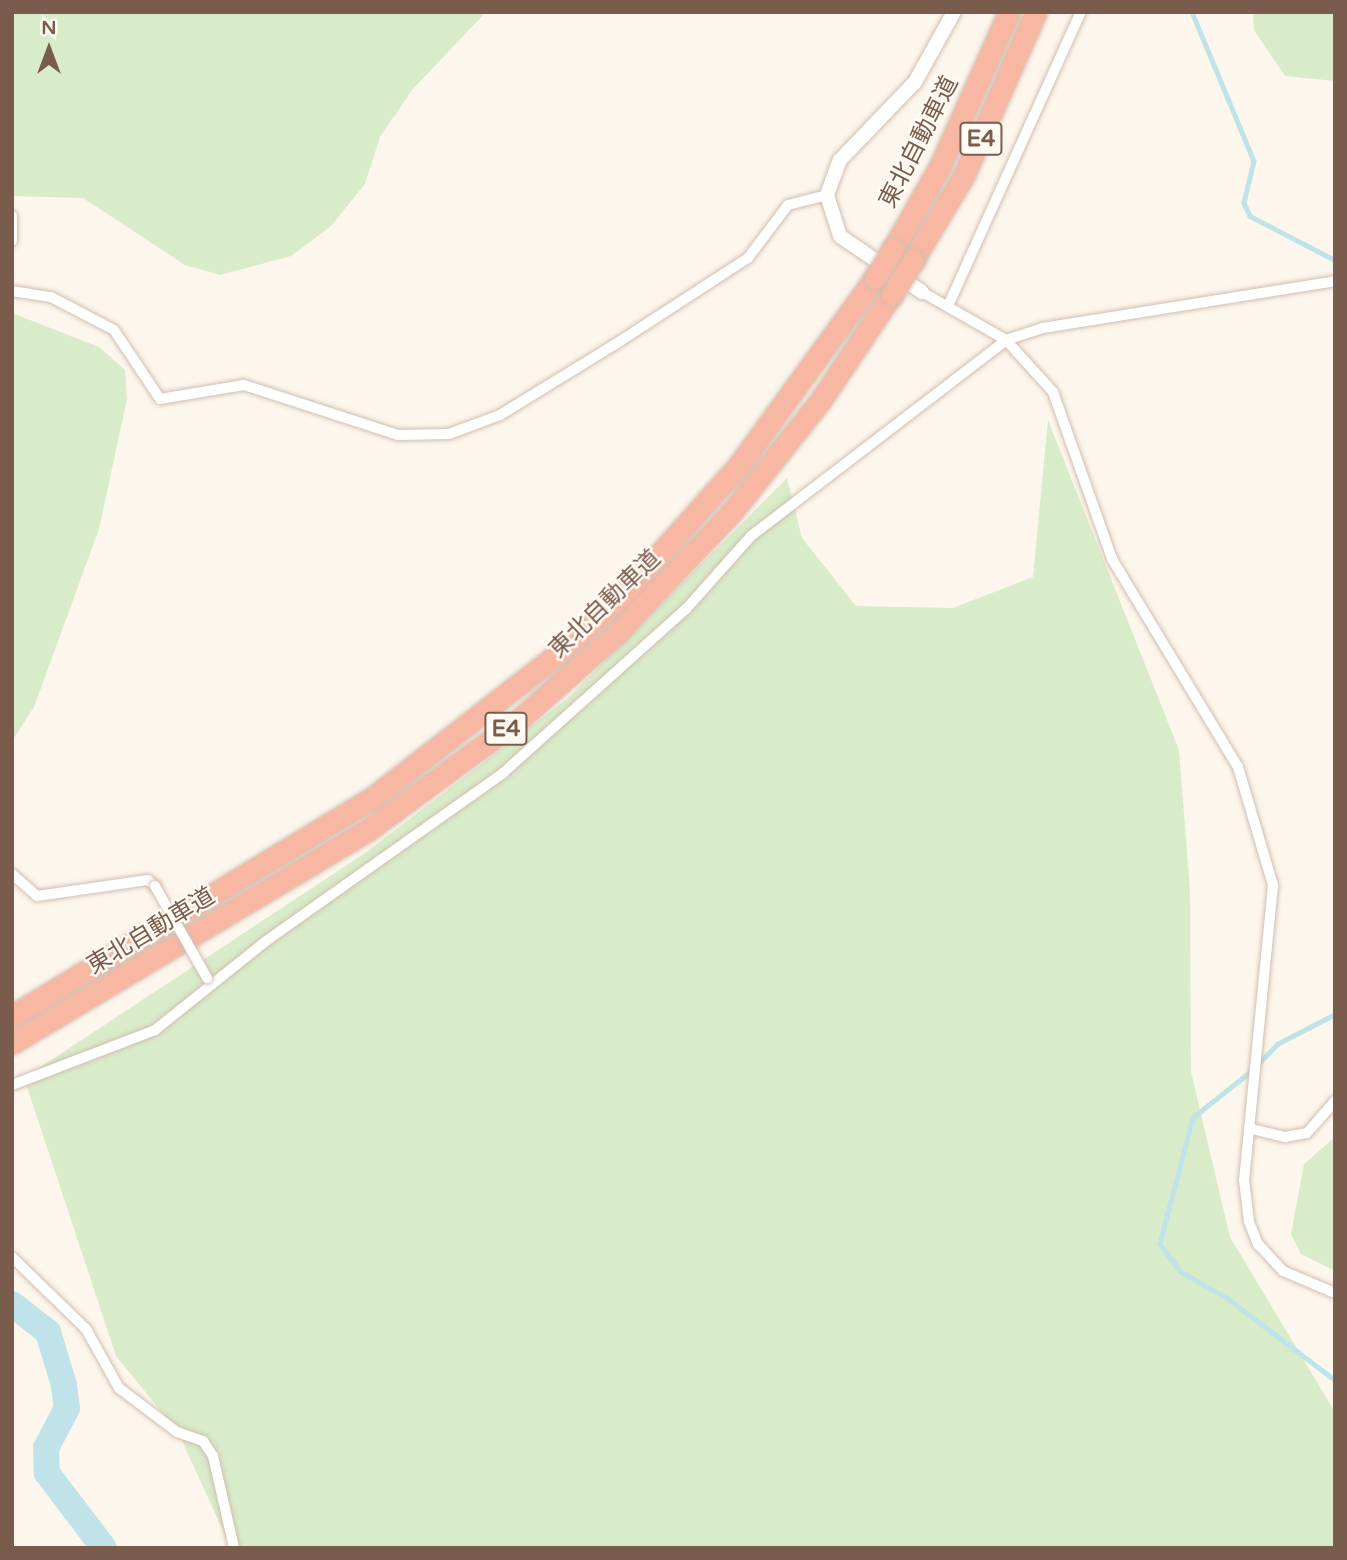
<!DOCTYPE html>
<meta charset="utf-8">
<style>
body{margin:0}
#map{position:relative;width:1347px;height:1560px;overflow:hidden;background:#fdf6ec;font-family:"Varela Round","Noto Sans JP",sans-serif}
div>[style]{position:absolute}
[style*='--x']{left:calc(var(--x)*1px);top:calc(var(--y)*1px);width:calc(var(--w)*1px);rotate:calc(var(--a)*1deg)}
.green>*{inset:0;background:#d8ecc9}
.stream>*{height:4.5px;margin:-2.25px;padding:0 2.25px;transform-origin:2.25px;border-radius:2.25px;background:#bfe3e8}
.river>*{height:26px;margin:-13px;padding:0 13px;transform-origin:13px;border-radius:13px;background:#bfe3e8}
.roads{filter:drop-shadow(0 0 2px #d1beb0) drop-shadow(0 0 2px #d1beb0)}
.minor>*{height:10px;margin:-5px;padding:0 5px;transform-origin:5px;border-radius:5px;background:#fff}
.tertiary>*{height:14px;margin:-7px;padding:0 7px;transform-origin:7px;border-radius:7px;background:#fff}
.motorway>*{height:21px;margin:-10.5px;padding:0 10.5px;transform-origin:10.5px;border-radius:10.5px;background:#f7b7a3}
.bridges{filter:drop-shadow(0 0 2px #d1beb0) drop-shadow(0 0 2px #d1beb0)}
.minor-bridge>*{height:10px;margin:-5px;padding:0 5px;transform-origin:5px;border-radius:5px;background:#fff}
.motorway-bridge>*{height:21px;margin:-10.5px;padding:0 10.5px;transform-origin:10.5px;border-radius:10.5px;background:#f7b7a3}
span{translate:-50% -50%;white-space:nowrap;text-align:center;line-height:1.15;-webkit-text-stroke:5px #fffaf3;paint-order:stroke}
.shield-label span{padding:2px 5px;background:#fffaf3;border:2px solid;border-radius:5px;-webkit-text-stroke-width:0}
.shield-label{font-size:23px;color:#7a5c4d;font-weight:700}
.street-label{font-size:24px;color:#7a5c4d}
.frame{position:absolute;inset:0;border:14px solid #7a5c4d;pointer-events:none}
.north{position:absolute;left:14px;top:14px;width:70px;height:70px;-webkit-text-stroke:5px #fffaf3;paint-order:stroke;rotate:0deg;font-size:19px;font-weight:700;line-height:28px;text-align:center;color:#7a5c4d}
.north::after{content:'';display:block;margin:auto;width:24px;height:32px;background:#7a5c4d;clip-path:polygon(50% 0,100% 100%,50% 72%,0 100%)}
</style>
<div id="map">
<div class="green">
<div style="clip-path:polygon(12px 12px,486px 12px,412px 90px,380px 137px,365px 184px,331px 226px,291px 256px,220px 275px,185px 265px,83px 198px,12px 196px)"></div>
<div style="clip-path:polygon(1253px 12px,1335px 12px,1335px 81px,1285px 76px,1254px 30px)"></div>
<div style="clip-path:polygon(12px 313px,99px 347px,125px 370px,127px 399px,99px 529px,34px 707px,12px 741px)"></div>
<div style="clip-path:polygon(1048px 420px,1179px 750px,1190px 890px,1191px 1072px,1230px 1237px,1335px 1412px,1335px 1548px,231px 1548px,178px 1432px,116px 1356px,24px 1078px,365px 853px,568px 698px,787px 478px,802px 538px,856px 606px,953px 608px,1033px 577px)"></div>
<div style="clip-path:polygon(1335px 1137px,1335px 1271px,1301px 1254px,1291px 1234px,1304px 1164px)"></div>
</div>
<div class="stream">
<div style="--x:1192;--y:12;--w:161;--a:67.4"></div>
<div style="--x:1254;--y:161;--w:43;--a:103.4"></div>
<div style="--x:1244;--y:203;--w:14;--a:65"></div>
<div style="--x:1250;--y:216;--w:96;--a:27.4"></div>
<div style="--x:1258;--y:1064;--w:28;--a:-46"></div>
<div style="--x:1277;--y:1044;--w:65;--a:-27.3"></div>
<div style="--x:1252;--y:1071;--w:75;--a:141.5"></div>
<div style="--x:1193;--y:1118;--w:130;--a:104.7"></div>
<div style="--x:1160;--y:1244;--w:34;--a:53"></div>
<div style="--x:1180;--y:1271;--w:54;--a:29.9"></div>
<div style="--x:1227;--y:1298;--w:136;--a:37.2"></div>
</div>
<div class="river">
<div style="--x:12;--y:1304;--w:46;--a:37.9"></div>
<div style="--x:48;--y:1332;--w:55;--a:73.2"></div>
<div style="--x:64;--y:1385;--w:23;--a:83"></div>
<div style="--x:67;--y:1408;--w:45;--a:117.7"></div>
<div style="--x:46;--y:1448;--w:25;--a:88"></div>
<div style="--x:47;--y:1473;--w:94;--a:52.8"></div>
</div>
<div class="roads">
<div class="minor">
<div style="--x:12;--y:216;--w:25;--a:90"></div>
<div style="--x:12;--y:291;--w:39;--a:9"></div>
<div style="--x:51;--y:297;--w:71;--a:27.6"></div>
<div style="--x:114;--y:330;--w:83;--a:56.3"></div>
<div style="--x:160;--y:399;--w:85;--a:-9.5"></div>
<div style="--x:244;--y:385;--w:162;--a:18"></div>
<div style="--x:398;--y:435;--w:51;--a:-1.1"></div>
<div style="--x:449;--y:434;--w:54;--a:-20.4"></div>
<div style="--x:500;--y:415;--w:134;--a:-31.6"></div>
<div style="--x:614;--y:345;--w:160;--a:-33"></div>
<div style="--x:748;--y:258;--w:66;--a:-53"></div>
<div style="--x:788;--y:205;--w:40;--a:-14.4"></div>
<div style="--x:922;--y:292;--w:97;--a:29.7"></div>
<div style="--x:1006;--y:340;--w:70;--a:47.9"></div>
<div style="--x:1053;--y:392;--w:177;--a:70.5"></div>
<div style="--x:1112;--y:559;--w:243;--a:58.8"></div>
<div style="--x:1238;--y:767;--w:123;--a:73.5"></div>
<div style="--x:1273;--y:885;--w:296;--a:95.6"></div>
<div style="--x:1244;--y:1180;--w:42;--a:83.2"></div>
<div style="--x:1249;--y:1222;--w:24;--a:68"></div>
<div style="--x:1258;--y:1244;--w:37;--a:47"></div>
<div style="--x:1283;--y:1271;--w:56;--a:22.9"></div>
<div style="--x:948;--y:306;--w:323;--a:-65.7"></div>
<div style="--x:12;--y:874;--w:33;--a:41"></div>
<div style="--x:37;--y:896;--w:112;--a:-8.2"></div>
<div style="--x:148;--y:880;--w:9;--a:41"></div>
<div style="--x:12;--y:1085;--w:153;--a:-21"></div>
<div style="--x:155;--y:1030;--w:142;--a:-38.7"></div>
<div style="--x:266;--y:941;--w:291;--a:-35.3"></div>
<div style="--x:503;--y:773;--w:246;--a:-41.9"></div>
<div style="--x:686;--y:609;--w:98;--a:-48.3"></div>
<div style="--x:751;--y:536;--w:322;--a:-37.5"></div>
<div style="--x:1006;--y:340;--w:39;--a:-18"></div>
<div style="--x:1043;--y:328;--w:296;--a:-9.1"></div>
<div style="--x:1252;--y:1129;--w:34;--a:14"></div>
<div style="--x:1285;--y:1137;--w:22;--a:-10"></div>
<div style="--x:1307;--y:1133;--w:43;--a:-48.8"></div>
<div style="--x:12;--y:1257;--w:103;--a:44.2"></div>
<div style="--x:86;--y:1329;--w:68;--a:60.8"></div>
<div style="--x:119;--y:1388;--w:73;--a:37.2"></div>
<div style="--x:177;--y:1432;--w:28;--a:19"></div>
<div style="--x:203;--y:1441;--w:18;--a:56"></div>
<div style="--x:213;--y:1456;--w:94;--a:77.1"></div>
</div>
<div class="tertiary">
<div style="--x:922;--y:292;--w:99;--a:-145.7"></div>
<div style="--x:840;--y:236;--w:43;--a:-107.6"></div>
<div style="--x:827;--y:195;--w:37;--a:-70"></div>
<div style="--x:840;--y:160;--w:108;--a:-46.1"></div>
<div style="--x:915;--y:82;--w:80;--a:-60.9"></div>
</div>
<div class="motorway">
<div style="--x:893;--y:249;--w:98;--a:-60.5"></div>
<div style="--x:941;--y:164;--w:167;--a:-65.9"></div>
<div style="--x:913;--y:260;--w:99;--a:-59"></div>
<div style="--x:964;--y:175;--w:178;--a:-66.2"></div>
<div style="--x:12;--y:1016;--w:419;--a:-31.2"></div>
<div style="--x:371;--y:799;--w:237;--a:-37.8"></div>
<div style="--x:558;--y:654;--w:86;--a:-42.2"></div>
<div style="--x:622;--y:596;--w:176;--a:-48.2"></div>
<div style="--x:739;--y:465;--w:231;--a:-54"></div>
<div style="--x:12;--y:1043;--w:415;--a:-30.9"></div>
<div style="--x:368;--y:830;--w:190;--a:-36.2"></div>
<div style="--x:521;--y:718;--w:127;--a:-41.5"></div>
<div style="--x:616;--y:634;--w:167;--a:-46.5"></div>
<div style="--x:731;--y:513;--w:143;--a:-51.5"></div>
<div style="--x:820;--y:401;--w:129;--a:-56.1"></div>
</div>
</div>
<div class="bridges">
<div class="minor-bridge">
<div style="--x:155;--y:886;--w:106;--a:60.5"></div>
</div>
<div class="motorway-bridge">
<div style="--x:875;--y:278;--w:34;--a:-58"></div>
<div style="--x:892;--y:294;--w:40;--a:-58"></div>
</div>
</div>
<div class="shield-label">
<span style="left:981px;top:139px">E4</span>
<span style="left:506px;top:729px">E4</span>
</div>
<div class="street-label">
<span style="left:919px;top:142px;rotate:-63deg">東北自動車道</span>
<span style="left:605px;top:604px;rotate:-44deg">東北自動車道</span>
<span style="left:151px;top:931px;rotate:-31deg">東北自動車道</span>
</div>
<div class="frame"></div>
<div class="north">N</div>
</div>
